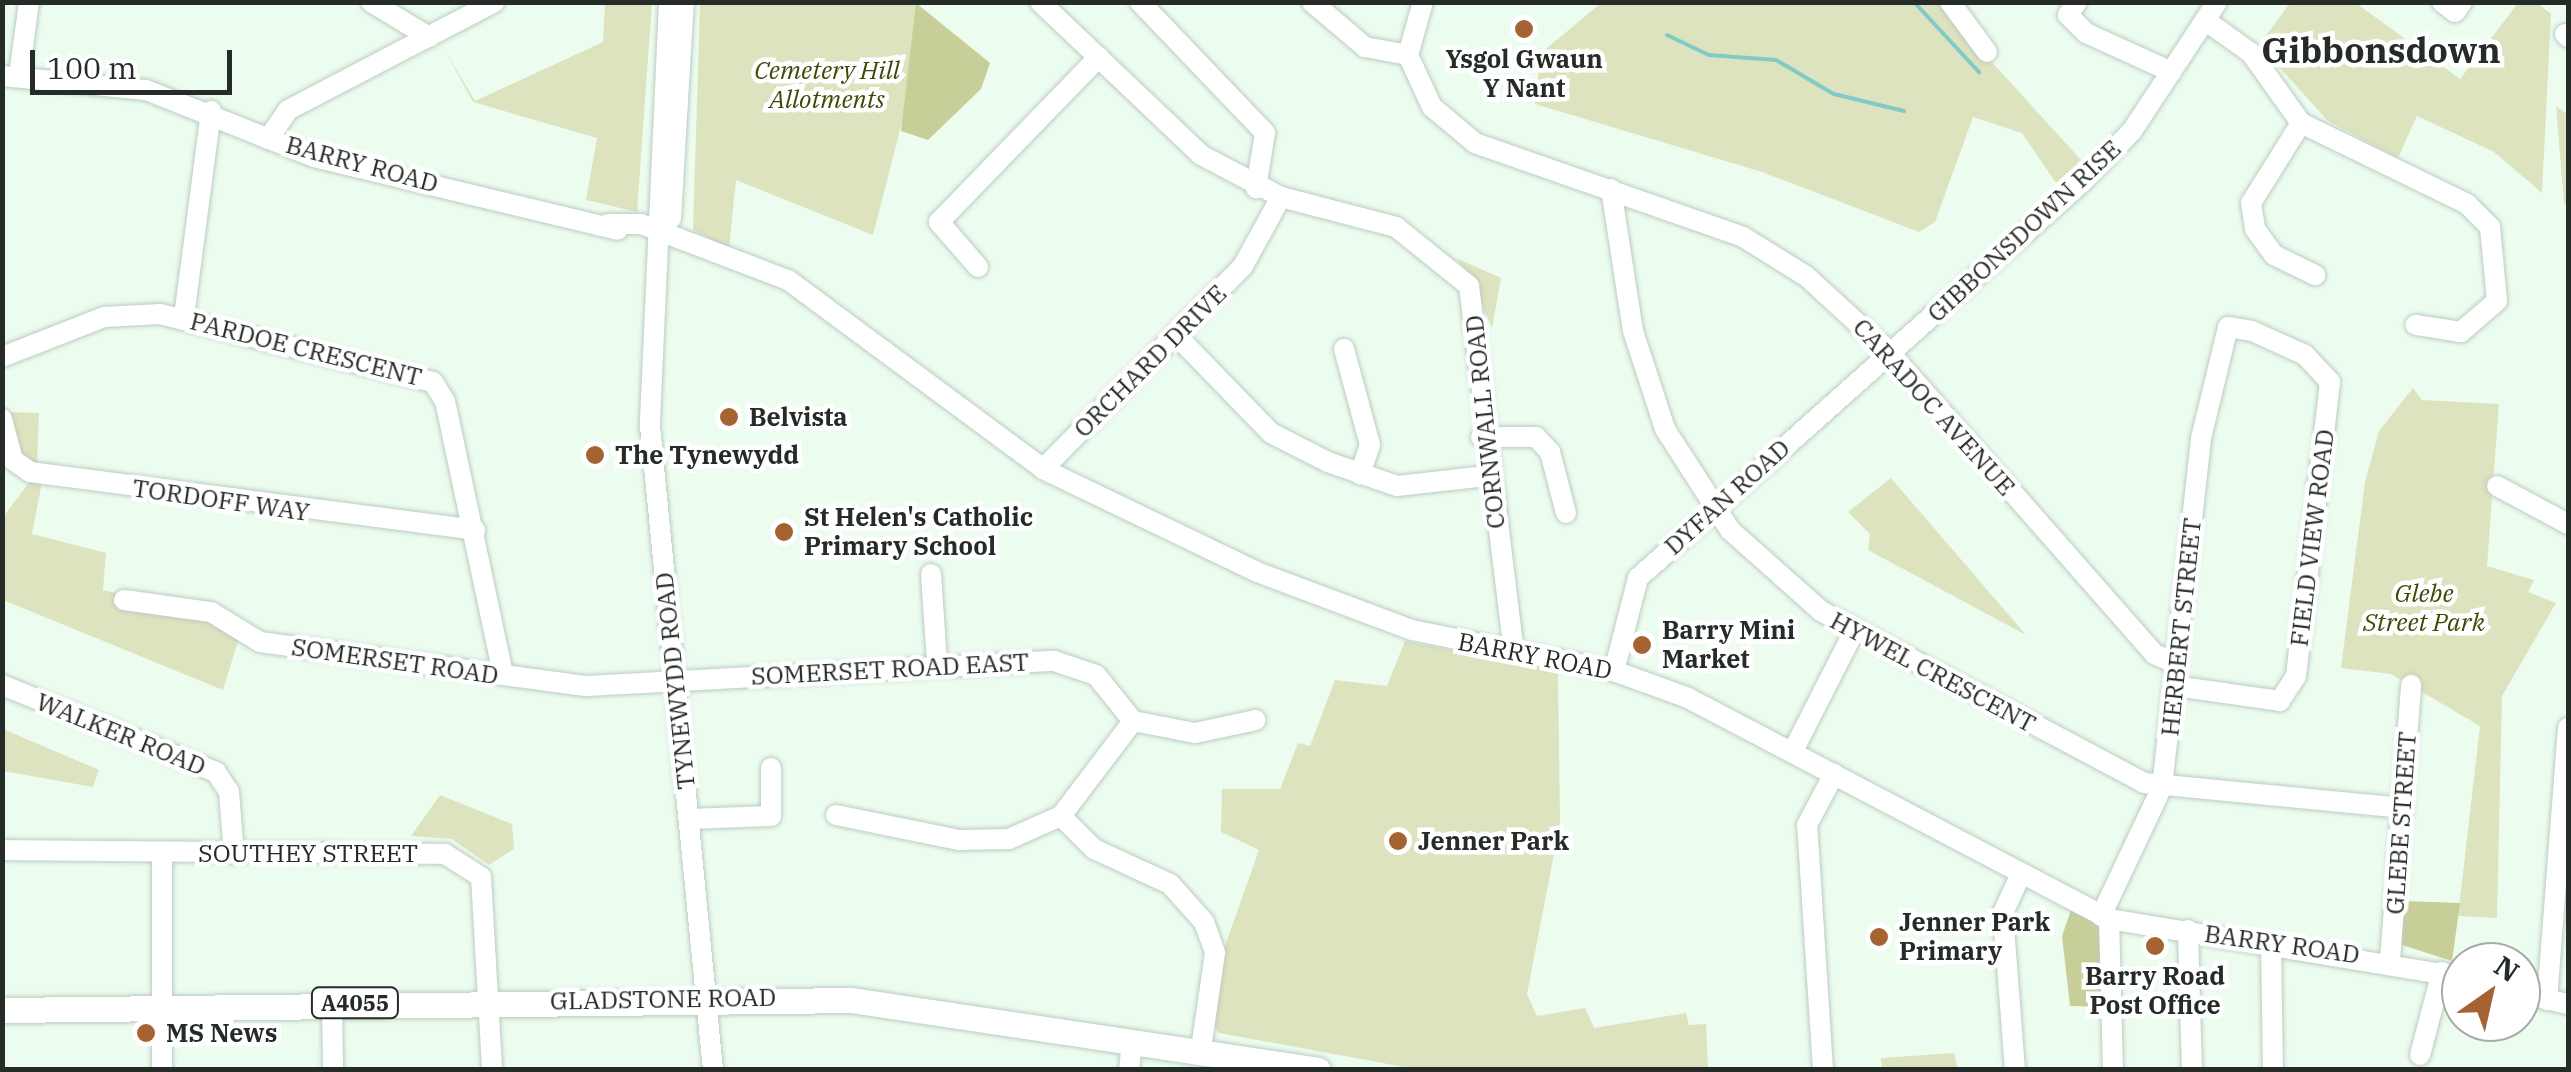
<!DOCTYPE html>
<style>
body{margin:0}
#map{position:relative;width:2571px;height:1072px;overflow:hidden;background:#ecfdf0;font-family:"IBM Plex Serif",serif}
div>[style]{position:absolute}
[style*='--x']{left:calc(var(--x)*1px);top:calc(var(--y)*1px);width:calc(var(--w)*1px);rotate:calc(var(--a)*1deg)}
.green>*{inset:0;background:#dee3bf}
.forest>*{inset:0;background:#c8ce98}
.stream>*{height:4px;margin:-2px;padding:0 2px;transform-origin:2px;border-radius:2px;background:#83cac7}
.roads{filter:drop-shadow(0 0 2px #bcccc0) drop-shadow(0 0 2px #bcccc0)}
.minor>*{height:20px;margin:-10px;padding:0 10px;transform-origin:10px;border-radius:10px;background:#fff}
.major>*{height:25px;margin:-12.5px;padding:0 12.5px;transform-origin:12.5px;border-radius:12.5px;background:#fff}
.dots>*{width:28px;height:28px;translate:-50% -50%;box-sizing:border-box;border:5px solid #fff;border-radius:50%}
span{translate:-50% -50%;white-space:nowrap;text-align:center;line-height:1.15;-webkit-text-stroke:9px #fff;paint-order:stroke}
.shield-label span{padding:2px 8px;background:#fff;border:2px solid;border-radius:8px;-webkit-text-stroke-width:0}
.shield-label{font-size:22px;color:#252b26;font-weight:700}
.poi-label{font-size:25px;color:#252b26;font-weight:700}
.left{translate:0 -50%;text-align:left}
.park-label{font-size:25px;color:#434706;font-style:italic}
.street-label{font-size:25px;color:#252b26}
.district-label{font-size:35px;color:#252b26;font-weight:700}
.frame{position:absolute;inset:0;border:5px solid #252b26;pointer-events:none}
.north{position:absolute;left:2441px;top:942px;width:100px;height:100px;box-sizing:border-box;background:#fff;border:2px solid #a8aaa8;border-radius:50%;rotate:34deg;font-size:28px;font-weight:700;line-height:40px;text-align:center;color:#252b26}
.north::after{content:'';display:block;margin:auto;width:35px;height:45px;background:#a66332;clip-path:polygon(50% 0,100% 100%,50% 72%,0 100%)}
.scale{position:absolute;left:30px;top:50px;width:202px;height:45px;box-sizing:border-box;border:5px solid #252b26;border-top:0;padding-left:12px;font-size:30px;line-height:35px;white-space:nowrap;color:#252b26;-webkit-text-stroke:8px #fff;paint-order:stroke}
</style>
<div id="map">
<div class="green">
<div style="clip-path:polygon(605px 3px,652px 3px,637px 212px,586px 200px,597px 138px,473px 102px,443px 47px,475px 101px,603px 42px)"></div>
<div style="clip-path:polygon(700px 3px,916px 3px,910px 91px,873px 235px,736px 180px,729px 248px,693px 230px)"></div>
<div style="clip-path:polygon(1601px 3px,1938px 3px,2082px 161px,2056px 183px,2022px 133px,1973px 117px,1935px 222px,1919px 232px,1762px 172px,1535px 104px,1541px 53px)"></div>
<div style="clip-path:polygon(2290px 3px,2356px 3px,2460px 79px,2518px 3px,2537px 3px,2551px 14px,2542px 193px,2494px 152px,2417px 116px,2398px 158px,2328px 121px,2259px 45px)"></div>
<div style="clip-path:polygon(2556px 106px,2568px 115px,2568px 209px,2564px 203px)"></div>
<div style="clip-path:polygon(1456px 258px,1501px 278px,1492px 328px,1469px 274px)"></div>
<div style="clip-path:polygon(2413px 388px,2422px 400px,2499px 404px,2487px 566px,2534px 580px,2528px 592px,2556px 603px,2502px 696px,2497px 918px,2458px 916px,2480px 726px,2391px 674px,2341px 668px,2365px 482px,2379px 431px)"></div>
<div style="clip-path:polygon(9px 412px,39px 413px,37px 464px,20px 452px)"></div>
<div style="clip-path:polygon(1891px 478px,2026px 635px,1868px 550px,1870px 534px,1848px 512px)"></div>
<div style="clip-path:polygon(31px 480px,42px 482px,32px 534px,106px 553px,103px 590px,194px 612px,239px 638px,223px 690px,3px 600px,3px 517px)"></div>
<div style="clip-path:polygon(1405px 641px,1558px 672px,1560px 823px,1527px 994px,1537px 1016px,1585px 1008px,1594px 1028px,1686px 1013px,1689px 1025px,1706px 1024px,1708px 1069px,1415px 1069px,1219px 1033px,1212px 1022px,1221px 957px,1259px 850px,1221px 832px,1222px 789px,1280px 789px,1298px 743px,1310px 746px,1335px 680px,1387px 686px)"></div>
<div style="clip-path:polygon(3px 729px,99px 770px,93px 787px,3px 771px)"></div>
<div style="clip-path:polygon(440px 795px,512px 824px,514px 849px,489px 865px,452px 839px,411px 836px)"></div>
<div style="clip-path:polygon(1954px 1053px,1958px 1069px,1882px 1069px,1881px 1058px)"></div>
</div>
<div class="forest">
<div style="clip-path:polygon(916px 3px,990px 63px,981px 89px,928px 140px,901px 131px)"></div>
<div style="clip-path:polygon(2403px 901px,2460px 903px,2452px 961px,2399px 944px)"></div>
<div style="clip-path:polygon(2071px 910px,2105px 927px,2107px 1007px,2070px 1006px,2062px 936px)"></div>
</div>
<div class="stream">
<div style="--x:1914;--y:2;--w:96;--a:47.1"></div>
<div style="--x:1667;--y:35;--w:47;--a:25.5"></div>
<div style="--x:1709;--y:55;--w:67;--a:4.3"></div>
<div style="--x:1776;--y:60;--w:67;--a:30.4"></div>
<div style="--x:1834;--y:94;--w:72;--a:13.7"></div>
</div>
<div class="roads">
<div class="minor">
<div style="--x:371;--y:2;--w:68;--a:31.1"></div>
<div style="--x:669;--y:2;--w:424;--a:92.6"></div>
<div style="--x:650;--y:426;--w:647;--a:84.41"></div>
<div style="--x:1040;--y:2;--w:222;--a:43.5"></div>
<div style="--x:1201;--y:155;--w:90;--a:27.7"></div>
<div style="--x:1281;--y:197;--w:119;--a:14.6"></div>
<div style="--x:1396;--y:227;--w:94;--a:38.9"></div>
<div style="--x:1469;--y:286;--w:369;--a:83"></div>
<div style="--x:1140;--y:2;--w:181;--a:46.3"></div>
<div style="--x:1265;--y:133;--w:56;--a:99.3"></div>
<div style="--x:1312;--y:2;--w:70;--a:40.3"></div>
<div style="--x:1365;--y:47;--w:44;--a:10.5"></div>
<div style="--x:1950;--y:2;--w:62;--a:53.5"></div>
<div style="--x:2077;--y:2;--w:16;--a:125"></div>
<div style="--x:2068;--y:15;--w:25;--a:45"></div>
<div style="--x:2086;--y:33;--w:94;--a:24.4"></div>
<div style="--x:2442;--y:2;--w:16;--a:38"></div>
<div style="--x:2455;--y:12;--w:12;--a:-55"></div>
<div style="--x:2206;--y:21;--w:55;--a:35.4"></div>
<div style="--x:2251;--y:53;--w:86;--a:54.5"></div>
<div style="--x:2301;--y:123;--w:185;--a:26"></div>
<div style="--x:2467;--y:204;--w:33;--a:45"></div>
<div style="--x:2490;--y:227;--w:74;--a:84.6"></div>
<div style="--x:2497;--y:301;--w:48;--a:139.3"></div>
<div style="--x:2461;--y:332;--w:46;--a:-171.2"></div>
<div style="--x:2565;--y:34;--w:4;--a:45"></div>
<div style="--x:1408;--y:55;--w:57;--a:65.2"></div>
<div style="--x:1432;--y:107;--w:56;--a:39.9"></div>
<div style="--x:1475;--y:143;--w:284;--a:19.3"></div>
<div style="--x:1743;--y:237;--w:74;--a:31.8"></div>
<div style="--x:1806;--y:276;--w:114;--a:42.5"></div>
<div style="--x:1890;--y:353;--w:400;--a:48.7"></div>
<div style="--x:2154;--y:654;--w:25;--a:23"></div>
<div style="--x:1408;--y:55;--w:55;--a:-74.2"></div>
<div style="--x:2;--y:76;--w:145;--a:5.6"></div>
<div style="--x:146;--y:90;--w:181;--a:21.7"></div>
<div style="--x:314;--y:157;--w:312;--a:13.5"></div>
<div style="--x:19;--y:76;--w:75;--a:-82.3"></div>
<div style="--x:2301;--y:123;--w:94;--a:122"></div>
<div style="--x:2251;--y:203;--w:26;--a:81"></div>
<div style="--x:2255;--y:229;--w:32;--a:54"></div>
<div style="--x:2274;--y:255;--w:46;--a:26"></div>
<div style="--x:268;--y:139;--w:35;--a:-55"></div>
<div style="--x:288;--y:110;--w:233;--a:-27.6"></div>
<div style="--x:1611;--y:189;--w:144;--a:81.2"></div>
<div style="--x:1633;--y:331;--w:103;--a:71.9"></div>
<div style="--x:1665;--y:429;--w:120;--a:57.2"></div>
<div style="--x:1730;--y:530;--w:122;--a:41.7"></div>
<div style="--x:1821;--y:611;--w:366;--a:28"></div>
<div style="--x:2144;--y:783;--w:261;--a:5.5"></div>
<div style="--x:608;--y:224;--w:33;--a:0"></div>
<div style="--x:641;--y:224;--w:157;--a:20.9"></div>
<div style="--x:788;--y:280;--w:317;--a:36.5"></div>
<div style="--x:1043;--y:469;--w:237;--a:25.7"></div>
<div style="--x:1257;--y:572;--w:165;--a:20.5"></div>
<div style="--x:1412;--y:630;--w:206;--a:11.5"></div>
<div style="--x:1614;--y:671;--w:79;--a:20"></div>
<div style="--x:1688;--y:698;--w:475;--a:27.7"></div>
<div style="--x:2109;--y:919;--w:357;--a:9.4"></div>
<div style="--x:662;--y:226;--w:12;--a:-42"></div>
<div style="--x:671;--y:218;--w:216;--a:-86.6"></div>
<div style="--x:978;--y:267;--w:60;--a:-130.9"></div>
<div style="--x:939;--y:222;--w:230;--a:-45.9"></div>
<div style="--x:184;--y:317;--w:208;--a:-82.5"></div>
<div style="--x:1176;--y:335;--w:136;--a:45.9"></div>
<div style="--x:1271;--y:433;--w:64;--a:27"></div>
<div style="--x:1328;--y:462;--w:73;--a:19.2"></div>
<div style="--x:1397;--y:486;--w:90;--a:-6.4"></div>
<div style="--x:1344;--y:349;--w:99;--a:74.8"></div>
<div style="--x:1370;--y:445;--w:31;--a:109"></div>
<div style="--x:2;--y:357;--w:110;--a:-21.4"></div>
<div style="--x:104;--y:317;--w:56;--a:-3.1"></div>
<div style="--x:160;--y:314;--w:281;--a:14"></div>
<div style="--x:433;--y:382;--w:22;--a:58"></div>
<div style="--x:445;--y:401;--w:280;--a:78"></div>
<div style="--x:2;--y:419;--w:42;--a:75"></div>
<div style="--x:13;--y:460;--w:21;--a:35"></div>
<div style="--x:30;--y:472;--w:449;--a:7.4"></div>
<div style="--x:1481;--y:437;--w:55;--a:0"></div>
<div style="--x:1536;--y:437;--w:21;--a:47"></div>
<div style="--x:1550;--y:452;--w:63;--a:75.3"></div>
<div style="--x:1043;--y:469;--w:285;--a:-45.4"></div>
<div style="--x:1243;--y:266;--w:79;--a:-61.2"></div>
<div style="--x:2497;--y:486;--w:81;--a:28.2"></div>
<div style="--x:931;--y:574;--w:89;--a:86.1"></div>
<div style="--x:124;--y:600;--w:88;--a:7.9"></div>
<div style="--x:211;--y:612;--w:57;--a:31.5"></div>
<div style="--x:260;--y:642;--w:330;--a:7.7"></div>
<div style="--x:587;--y:686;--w:468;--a:-3.1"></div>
<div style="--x:1054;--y:661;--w:44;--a:18.4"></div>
<div style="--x:1096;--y:675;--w:59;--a:51.2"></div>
<div style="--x:1133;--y:721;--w:63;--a:11"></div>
<div style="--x:1195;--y:733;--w:62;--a:-12"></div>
<div style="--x:1614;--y:671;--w:96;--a:-75.5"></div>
<div style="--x:1638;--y:578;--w:594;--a:-41.72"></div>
<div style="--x:2081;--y:183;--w:73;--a:-45.6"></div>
<div style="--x:2132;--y:131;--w:154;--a:-56.6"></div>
<div style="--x:2;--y:685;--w:231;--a:22.1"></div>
<div style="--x:216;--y:772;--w:24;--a:57"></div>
<div style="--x:229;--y:792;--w:62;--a:85.4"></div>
<div style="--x:1793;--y:751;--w:132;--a:-63"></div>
<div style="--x:836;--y:815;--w:126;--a:11.5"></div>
<div style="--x:959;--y:840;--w:50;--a:-1.1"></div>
<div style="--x:1009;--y:839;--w:57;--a:-23.9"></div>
<div style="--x:1061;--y:816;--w:47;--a:45"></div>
<div style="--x:1094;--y:849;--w:84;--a:24.7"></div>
<div style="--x:1170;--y:884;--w:51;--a:48.2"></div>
<div style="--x:1204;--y:922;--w:33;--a:70"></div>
<div style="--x:1215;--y:953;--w:97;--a:98.3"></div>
<div style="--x:1061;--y:816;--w:119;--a:-52.8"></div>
<div style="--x:689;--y:819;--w:82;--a:-2.1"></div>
<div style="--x:771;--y:816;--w:48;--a:-90"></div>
<div style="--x:2;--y:850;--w:443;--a:0.5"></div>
<div style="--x:445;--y:854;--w:43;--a:32.6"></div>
<div style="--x:481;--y:877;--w:193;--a:86.7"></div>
<div style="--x:162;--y:852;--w:218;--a:90"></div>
<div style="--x:2101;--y:916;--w:143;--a:-64.7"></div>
<div style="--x:2162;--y:787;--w:351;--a:-83.6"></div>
<div style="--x:2201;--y:438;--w:114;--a:-76.3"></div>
<div style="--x:2228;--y:327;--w:24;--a:9"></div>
<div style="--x:2252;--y:331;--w:58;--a:24.4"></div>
<div style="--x:2305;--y:355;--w:37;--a:47"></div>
<div style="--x:2330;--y:382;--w:296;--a:96.6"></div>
<div style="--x:2296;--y:676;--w:30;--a:123"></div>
<div style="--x:2280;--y:701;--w:106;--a:-171.9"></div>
<div style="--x:2109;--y:919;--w:151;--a:88.5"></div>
<div style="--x:2188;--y:930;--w:140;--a:88.4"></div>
<div style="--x:2271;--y:944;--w:126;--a:89.1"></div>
<div style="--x:2390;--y:960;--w:276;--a:-85.6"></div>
<div style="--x:2521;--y:993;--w:48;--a:13.2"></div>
<div style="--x:2547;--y:1000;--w:273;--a:-85.6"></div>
<div style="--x:332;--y:1003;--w:67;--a:89.1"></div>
<div style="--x:2420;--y:1055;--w:86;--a:-75.2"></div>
<div style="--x:1129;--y:1070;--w:30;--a:-84"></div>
<div style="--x:1823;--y:1070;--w:246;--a:-93.7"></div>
<div style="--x:1807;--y:825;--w:58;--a:-62.1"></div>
<div style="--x:2015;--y:1070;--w:157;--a:-94.4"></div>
<div style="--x:2003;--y:913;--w:41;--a:-65.3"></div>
</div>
<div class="major">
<div style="--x:2;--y:1010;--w:849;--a:-0.67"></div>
<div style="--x:851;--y:1000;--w:472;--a:8.5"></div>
</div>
</div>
<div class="dots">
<div style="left:1524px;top:29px;background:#a66332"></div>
<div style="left:729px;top:417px;background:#a66332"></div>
<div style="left:595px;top:455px;background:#a66332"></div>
<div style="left:784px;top:532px;background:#a66332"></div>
<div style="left:1642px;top:645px;background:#a66332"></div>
<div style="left:1398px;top:841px;background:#a66332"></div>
<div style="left:1879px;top:937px;background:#a66332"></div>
<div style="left:2155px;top:946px;background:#a66332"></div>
<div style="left:146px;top:1033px;background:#a66332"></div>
</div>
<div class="shield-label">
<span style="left:355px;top:1003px">A4055</span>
</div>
<div class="poi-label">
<span style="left:1524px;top:74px">Ysgol Gwaun<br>Y Nant</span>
<span class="left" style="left:749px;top:417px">Belvista</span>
<span class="left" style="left:615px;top:455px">The Tynewydd</span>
<span class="left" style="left:804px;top:532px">St Helen's Catholic<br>Primary School</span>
<span class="left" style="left:1662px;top:645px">Barry Mini<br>Market</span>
<span class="left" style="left:1418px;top:841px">Jenner Park</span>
<span class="left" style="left:1899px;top:937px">Jenner Park<br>Primary</span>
<span style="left:2155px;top:991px">Barry Road<br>Post Office</span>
<span class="left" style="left:166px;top:1033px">MS News</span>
</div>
<div class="park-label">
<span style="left:827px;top:85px">Cemetery Hill<br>Allotments</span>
<span style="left:2424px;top:608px">Glebe<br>Street Park</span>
</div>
<div class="street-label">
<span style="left:362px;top:164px;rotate:15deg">BARRY ROAD</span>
<span style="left:2024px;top:231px;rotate:-43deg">GIBBONSDOWN RISE</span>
<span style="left:306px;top:349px;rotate:14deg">PARDOE CRESCENT</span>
<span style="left:1150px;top:361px;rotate:-45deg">ORCHARD DRIVE</span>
<span style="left:1934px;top:407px;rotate:48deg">CARADOC AVENUE</span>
<span style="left:1485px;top:422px;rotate:-96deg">CORNWALL ROAD</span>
<span style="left:1727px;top:497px;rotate:-42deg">DYFAN ROAD</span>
<span style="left:221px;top:500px;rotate:8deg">TORDOFF WAY</span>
<span style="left:2312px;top:538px;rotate:-83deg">FIELD VIEW ROAD</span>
<span style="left:2181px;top:627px;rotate:-84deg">HERBERT STREET</span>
<span style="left:1535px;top:656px;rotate:11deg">BARRY ROAD</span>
<span style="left:395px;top:661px;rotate:8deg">SOMERSET ROAD</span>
<span style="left:890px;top:669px;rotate:-3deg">SOMERSET ROAD EAST</span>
<span style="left:1933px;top:672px;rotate:28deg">HYWEL CRESCENT</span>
<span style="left:675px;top:681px;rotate:-96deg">TYNEWYDD ROAD</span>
<span style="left:121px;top:734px;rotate:22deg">WALKER ROAD</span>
<span style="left:2401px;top:823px;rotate:-86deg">GLEBE STREET</span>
<span style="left:308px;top:853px">SOUTHEY STREET</span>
<span style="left:2282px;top:944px;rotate:8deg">BARRY ROAD</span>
<span style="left:663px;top:999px;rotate:-1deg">GLADSTONE ROAD</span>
</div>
<div class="district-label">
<span style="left:2381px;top:50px">Gibbonsdown</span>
</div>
<div class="frame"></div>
<div class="north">N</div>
<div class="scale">100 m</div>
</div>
